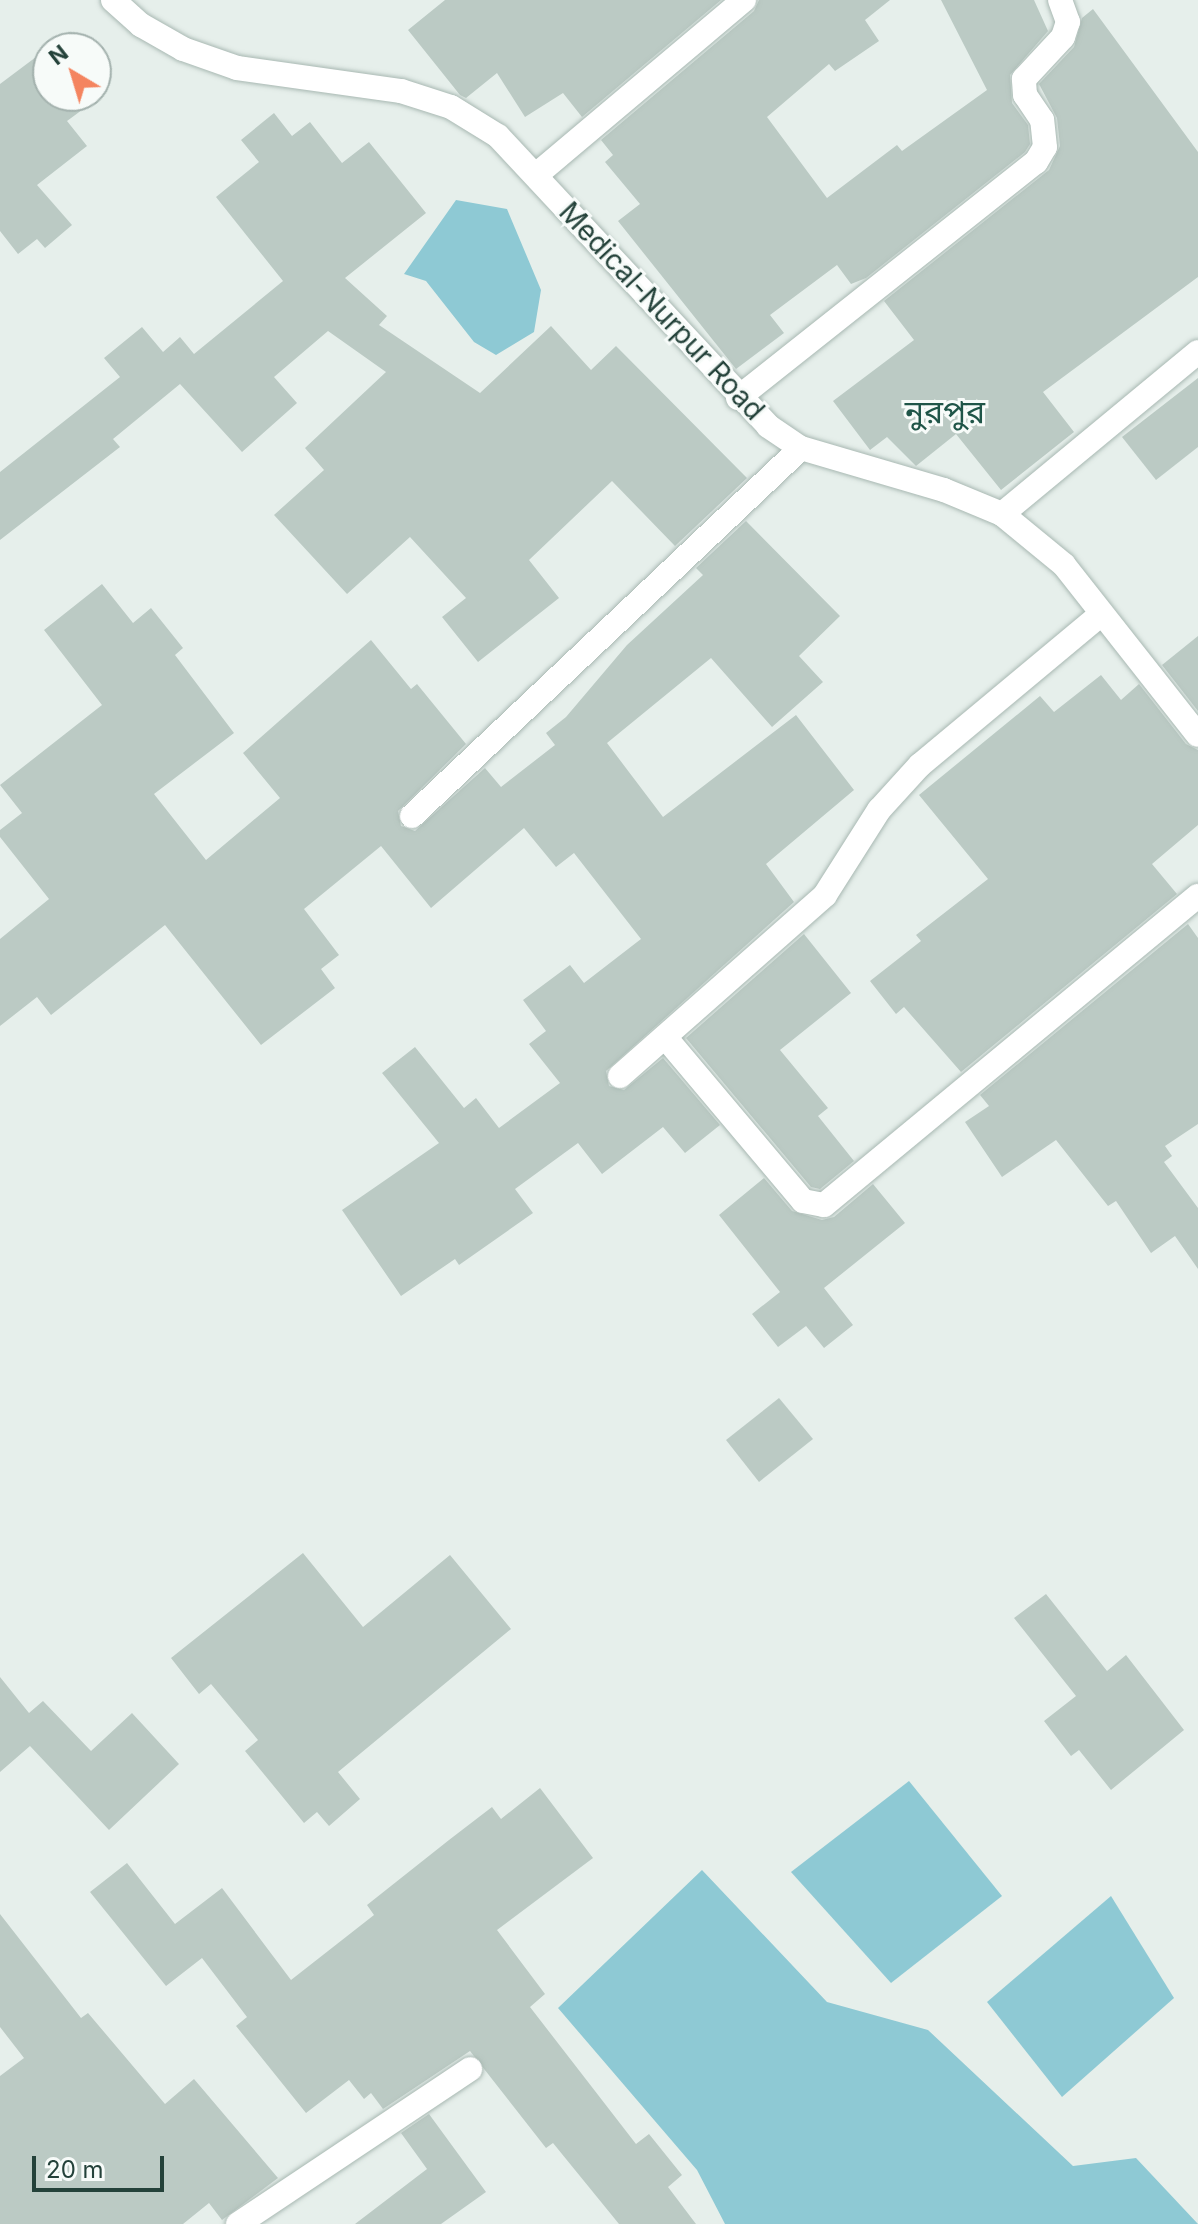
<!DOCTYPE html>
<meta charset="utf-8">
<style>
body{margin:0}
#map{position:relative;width:1198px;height:2224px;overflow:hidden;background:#e6efeb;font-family:Inter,"Noto Sans Bengali",sans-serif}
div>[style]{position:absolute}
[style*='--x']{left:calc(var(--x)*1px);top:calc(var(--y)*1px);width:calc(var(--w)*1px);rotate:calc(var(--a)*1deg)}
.water>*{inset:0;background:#8ec9d4}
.building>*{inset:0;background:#bbcac4}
.roads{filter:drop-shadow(0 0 2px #a8b8b2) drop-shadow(0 0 2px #a8b8b2)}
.street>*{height:24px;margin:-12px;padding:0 12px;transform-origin:12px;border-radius:12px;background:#fff}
.secondary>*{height:24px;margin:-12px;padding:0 12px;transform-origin:12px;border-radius:12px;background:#fff}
span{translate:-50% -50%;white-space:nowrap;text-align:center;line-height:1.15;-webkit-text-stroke:6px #f7fbf9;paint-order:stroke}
.street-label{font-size:28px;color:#24423a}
.quarter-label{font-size:32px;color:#1f5548}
.north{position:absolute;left:32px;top:32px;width:80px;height:80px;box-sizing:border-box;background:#f7fbf9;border:2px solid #a3b1ad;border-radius:50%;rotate:322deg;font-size:22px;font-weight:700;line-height:32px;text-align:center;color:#24423a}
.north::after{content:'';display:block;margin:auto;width:28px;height:36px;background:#f4845f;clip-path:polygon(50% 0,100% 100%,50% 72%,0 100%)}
.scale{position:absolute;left:32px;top:2156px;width:132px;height:36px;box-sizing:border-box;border:4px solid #24423a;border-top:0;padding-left:10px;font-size:24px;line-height:28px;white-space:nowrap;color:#24423a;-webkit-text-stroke:6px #f7fbf9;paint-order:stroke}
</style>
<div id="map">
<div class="water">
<div style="clip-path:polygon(456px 200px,507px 209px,541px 290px,534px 332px,496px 355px,474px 342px,426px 281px,404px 274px)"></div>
<div style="clip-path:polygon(909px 1781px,1002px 1896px,891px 1983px,791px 1872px)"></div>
<div style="clip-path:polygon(702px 1870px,827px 2002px,928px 2030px,1073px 2166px,1136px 2158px,1198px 2224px,725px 2224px,697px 2170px,558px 2008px)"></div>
<div style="clip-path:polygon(1111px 1896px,1174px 1998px,1062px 2097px,987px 2002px)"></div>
</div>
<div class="building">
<div style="clip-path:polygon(445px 0,721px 0,582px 117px,563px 93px,525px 117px,497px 73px,466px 98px,460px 95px,408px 30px)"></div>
<div style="clip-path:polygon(759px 0,890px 0,865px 20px,879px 41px,835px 71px,829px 64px,767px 117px,827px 198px,897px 145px,902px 151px,987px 90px,941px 0,1034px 0,1048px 31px,1010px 75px,1012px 103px,1028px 125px,1030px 144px,1025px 152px,866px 278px,851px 284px,837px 265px,770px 315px,784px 333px,736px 369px,618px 221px,640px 204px,605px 162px,613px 155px,601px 140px,754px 11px)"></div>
<div style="clip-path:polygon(1093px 9px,1198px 152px,1198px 277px,1043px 392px,1074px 432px,1001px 490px,956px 434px,916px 466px,887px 437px,870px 450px,833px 401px,914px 340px,884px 301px,1049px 170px,1060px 146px,1057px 118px,1039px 84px,1074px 47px,1082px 18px)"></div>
<div style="clip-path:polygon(48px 48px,48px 96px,101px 96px,67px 121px,87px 146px,37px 185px,72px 225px,45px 248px,37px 239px,18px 254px,0 231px,0 84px)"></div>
<div style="clip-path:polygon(274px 113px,292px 136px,310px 122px,342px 163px,369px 142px,426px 213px,345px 278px,387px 316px,379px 325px,480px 393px,551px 326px,591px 370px,616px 346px,747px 478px,675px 546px,612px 481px,529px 560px,559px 598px,478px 662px,442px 617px,466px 598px,410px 537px,347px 594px,274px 515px,324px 470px,305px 448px,386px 372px,328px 331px,274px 377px,297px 403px,242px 452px,180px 384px,113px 439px,120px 447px,0 540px,0 472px,120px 377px,104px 358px,142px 327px,163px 352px,180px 337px,194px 354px,283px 281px,216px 197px,259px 162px,241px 140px)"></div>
<div style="clip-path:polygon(1198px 378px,1198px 447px,1156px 480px,1122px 437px)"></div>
<div style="clip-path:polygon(746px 521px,840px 616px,799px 656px,823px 682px,772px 727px,711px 658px,607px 743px,663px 817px,796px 715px,854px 790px,766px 864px,794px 902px,606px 1071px,609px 1086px,624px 1090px,663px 1058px,720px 1125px,685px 1153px,663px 1127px,602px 1174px,578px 1143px,515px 1189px,533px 1213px,459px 1265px,455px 1259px,401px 1296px,342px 1210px,439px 1143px,382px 1073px,415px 1047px,464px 1108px,476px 1098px,499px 1128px,560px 1083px,529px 1044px,546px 1031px,523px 1000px,570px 965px,584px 983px,641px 939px,574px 853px,556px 867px,524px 828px,431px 908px,381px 846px,304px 909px,339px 955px,321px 969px,335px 988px,261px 1045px,165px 925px,51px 1015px,37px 997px,0 1026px,0 939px,49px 899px,0 837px,0 830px,22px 813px,0 785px,102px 705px,44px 630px,102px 584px,133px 623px,151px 608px,183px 648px,175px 655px,234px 733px,154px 794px,206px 860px,280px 798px,243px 753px,371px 640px,411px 689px,417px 684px,466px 744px,398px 811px,401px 826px,415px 831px,485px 768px,501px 787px,555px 745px,546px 733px,566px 717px,627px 645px,703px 575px,696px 568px)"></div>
<div style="clip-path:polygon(1198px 636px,1198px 711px,1162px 665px)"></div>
<div style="clip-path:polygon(1101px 675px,1121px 700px,1139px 684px,1186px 744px,1198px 750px,1198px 825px,1152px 864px,1177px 894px,961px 1072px,904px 1007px,896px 1014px,870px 981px,921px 941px,916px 935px,988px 879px,919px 795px,1040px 696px,1054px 712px)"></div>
<div style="clip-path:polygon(1188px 924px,1198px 938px,1198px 1124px,1165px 1146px,1172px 1156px,1164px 1162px,1198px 1208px,1198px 1269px,1175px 1236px,1151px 1253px,1116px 1201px,1108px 1206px,1056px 1140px,1002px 1177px,965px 1122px,989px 1106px,980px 1095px)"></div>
<div style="clip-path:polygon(804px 934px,851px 993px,780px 1050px,828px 1108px,818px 1116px,854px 1161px,820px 1189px,811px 1187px,686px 1038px)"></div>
<div style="clip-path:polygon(764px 1178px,792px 1211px,822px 1220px,834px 1217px,873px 1184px,905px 1223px,824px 1288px,853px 1325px,824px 1348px,806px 1326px,778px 1347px,752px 1314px,780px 1292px,719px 1215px)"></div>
<div style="clip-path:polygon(779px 1398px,813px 1439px,759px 1482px,726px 1440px)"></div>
<div style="clip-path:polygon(303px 1553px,363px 1627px,450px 1555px,511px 1629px,338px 1772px,360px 1799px,329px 1826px,317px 1812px,304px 1823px,245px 1751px,258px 1740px,211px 1684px,199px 1694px,171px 1658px)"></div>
<div style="clip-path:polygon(1046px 1594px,1107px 1671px,1126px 1655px,1184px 1730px,1111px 1790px,1079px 1750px,1071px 1756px,1044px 1721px,1076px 1696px,1014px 1618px)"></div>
<div style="clip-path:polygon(0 1677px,29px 1713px,43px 1701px,91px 1751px,132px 1713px,179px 1764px,109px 1830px,30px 1746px,0 1772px)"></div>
<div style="clip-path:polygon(540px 1788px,593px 1858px,497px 1930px,545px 1994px,530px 2007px,636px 2144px,649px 2134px,682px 2175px,668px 2187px,696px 2224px,619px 2224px,553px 2143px,546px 2148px,470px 2051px,383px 2109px,371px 2093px,364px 2099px,349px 2080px,306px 2113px,236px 2026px,247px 2017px,202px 1958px,166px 1986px,90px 1892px,127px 1863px,175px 1924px,222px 1888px,291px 1980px,374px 1915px,367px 1905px,449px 1840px,492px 1807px,501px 1819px)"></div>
<div style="clip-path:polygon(0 1914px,81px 2018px,88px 2013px,165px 2104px,194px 2079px,278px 2178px,222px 2220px,209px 2203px,183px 2224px,0 2224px,0 2076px,24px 2058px,0 2027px)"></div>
<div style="clip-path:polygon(429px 2114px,486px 2192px,441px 2224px,355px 2224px,427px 2169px,401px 2133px)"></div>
</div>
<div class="roads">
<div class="street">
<div style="--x:536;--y:175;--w:272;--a:-40.1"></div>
<div style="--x:738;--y:398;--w:380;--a:-38.4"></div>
<div style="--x:1036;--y:162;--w:17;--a:-59"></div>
<div style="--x:1045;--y:147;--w:27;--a:-96"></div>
<div style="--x:1042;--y:120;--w:30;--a:-124"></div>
<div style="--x:1025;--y:95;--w:16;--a:-94"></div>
<div style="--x:1024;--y:79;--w:57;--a:-47.1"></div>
<div style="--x:1063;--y:37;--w:16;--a:-72"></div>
<div style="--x:1068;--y:22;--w:23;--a:-110"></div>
<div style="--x:1002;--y:514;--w:254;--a:-39.6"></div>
<div style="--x:412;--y:816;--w:535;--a:-43.41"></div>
<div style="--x:665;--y:1037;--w:214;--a:49.9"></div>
<div style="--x:803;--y:1201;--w:21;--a:11"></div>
<div style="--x:824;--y:1205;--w:485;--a:-39.6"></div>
<div style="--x:620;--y:1076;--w:273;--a:-41.4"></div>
<div style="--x:825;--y:895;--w:101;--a:-57.6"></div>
<div style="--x:879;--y:810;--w:61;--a:-47.7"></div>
<div style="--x:920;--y:765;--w:233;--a:-39.8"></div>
<div style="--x:238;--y:2224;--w:279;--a:-33.7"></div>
</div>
<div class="secondary">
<div style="--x:113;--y:0;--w:38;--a:42"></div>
<div style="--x:141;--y:25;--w:48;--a:29.7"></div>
<div style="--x:183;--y:49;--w:57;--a:19.4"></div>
<div style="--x:237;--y:68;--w:166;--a:8"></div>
<div style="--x:401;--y:91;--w:52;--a:17.7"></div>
<div style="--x:451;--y:107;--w:55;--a:31.7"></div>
<div style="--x:498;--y:136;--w:396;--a:47"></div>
<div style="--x:768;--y:426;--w:40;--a:34"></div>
<div style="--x:801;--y:448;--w:149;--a:16.4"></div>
<div style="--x:944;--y:490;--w:63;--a:22.5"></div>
<div style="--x:1002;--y:514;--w:80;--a:39.4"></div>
<div style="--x:1064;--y:565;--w:216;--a:51.8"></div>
</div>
</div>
<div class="street-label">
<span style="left:662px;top:311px;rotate:47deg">Medical-Nurpur Road</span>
</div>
<div class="quarter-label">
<span style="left:945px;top:412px">নুরপুর</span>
</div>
<div class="north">N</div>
<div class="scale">20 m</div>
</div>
